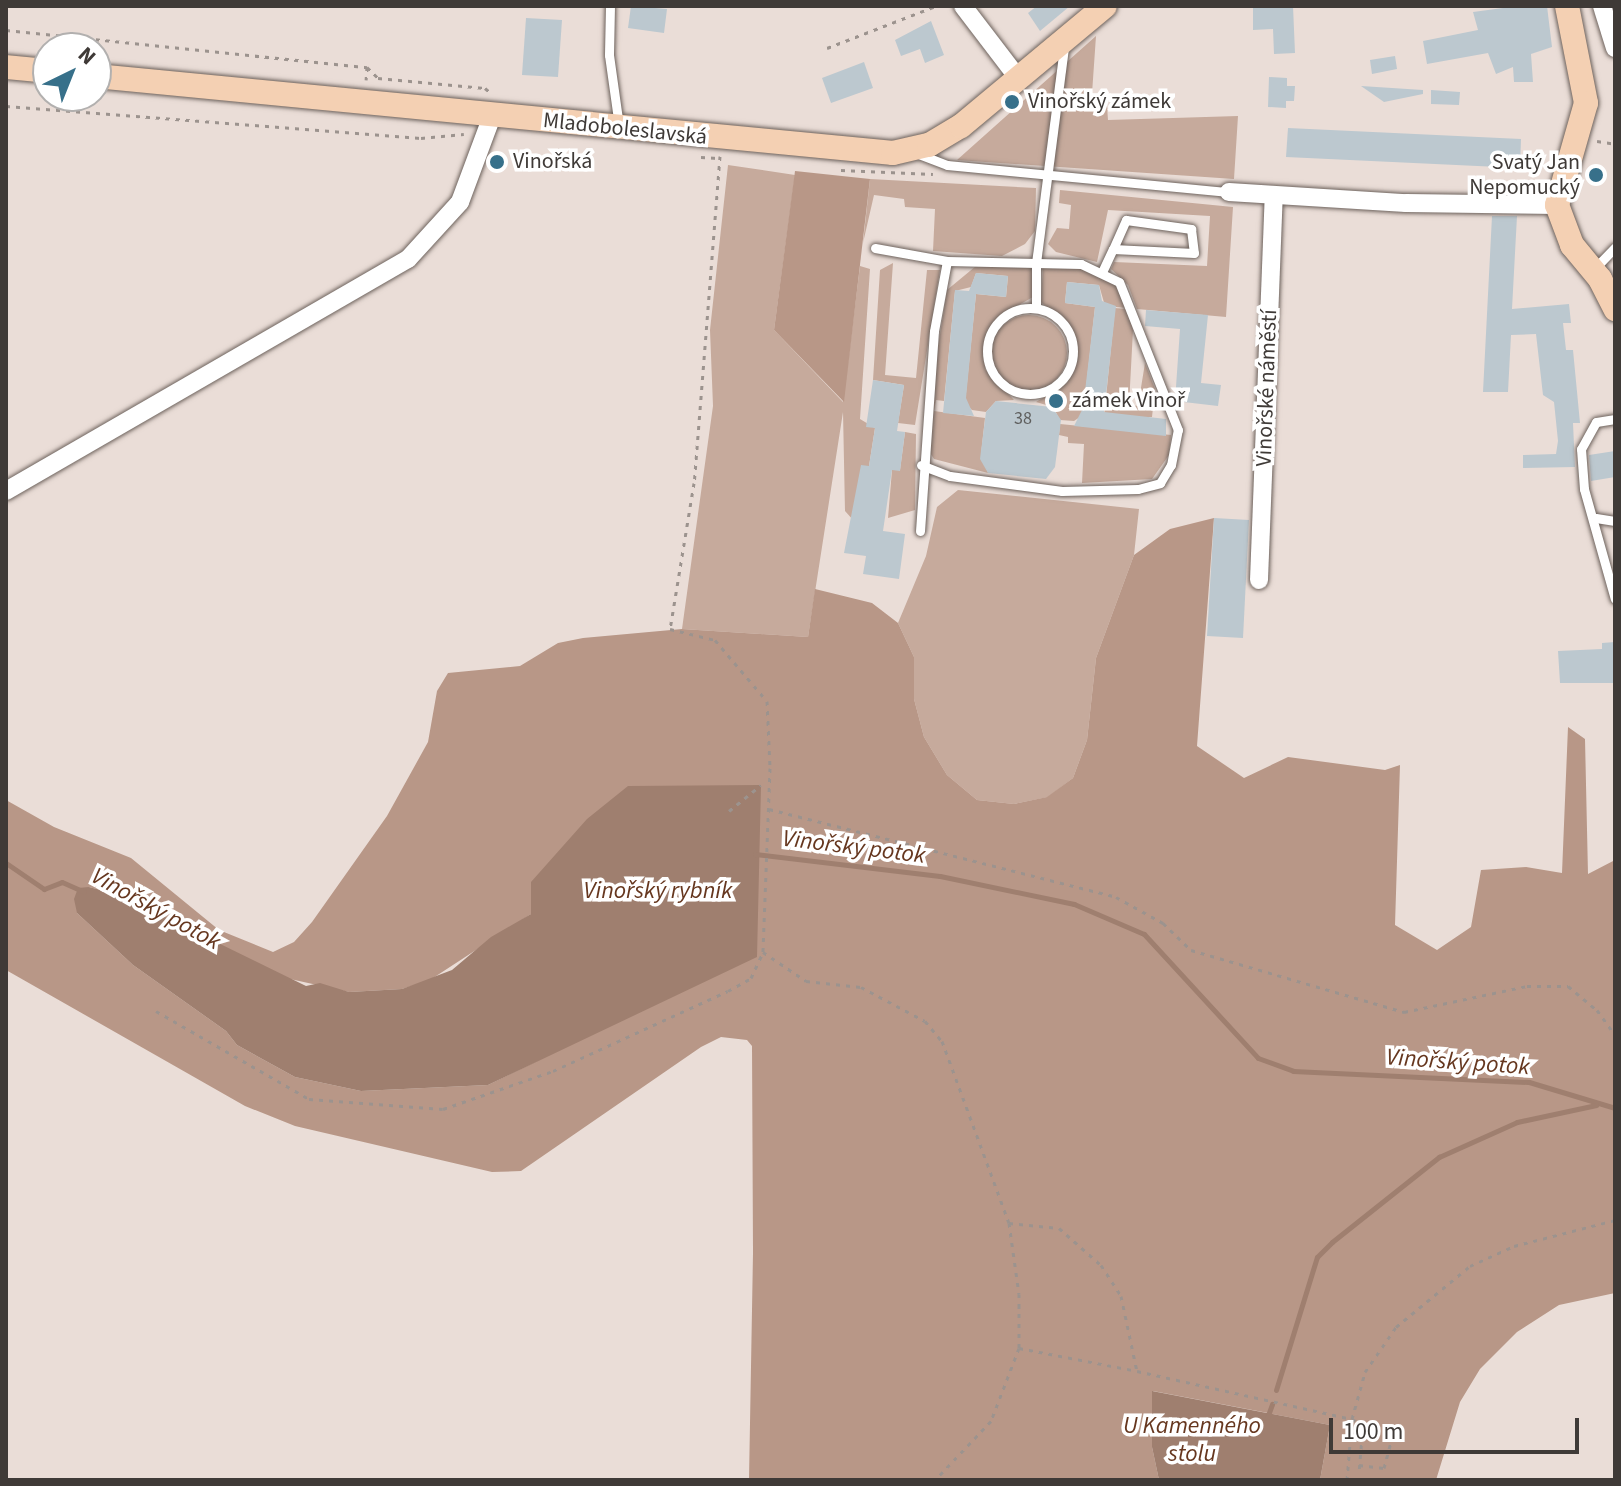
<!DOCTYPE html>
<meta charset="utf-8">
<style>
body{margin:0}
#map{position:relative;width:1621px;height:1486px;overflow:hidden;background:#eaddd7;font-family:"Source Sans 3",sans-serif}
div>[style]{position:absolute}
[style*='--x']{left:calc(var(--x)*1px);top:calc(var(--y)*1px);width:calc(var(--w)*1px);rotate:calc(var(--a)*1deg)}
.green>*{inset:0;background:#c6aa9c}
.round{border-radius:50%}
.forest>*{inset:0;background:#b89787}
.water>*{inset:0;background:#9f7f6f}
.stream>*{height:5px;margin:-2.5px;padding:0 2.5px;transform-origin:2.5px;border-radius:2.5px;background:#9f7f6f}
.building>*{inset:0;background:#bcc8cf}
.path>*{height:3px;margin-top:-1.5px;transform-origin:0;background:repeating-linear-gradient(90deg,#9c938e 0 4px,transparent 0 10px)}
.roads{filter:drop-shadow(0 0 2px #6d625c) drop-shadow(0 0 2px #6d625c)}
.lane>*{height:9px;margin:-4.5px;padding:0 4.5px;transform-origin:4.5px;border-radius:4.5px;background:#fff}
.lane>.ring{margin:-4.5px;padding:0;box-sizing:content-box;background:none;border:9px solid #fff;border-radius:50%}
.street>*{height:18px;margin:-9px;padding:0 9px;transform-origin:9px;border-radius:9px;background:#fff}
.secondary>*{height:24px;margin:-12px;padding:0 12px;transform-origin:12px;border-radius:12px;background:#f4d0b3}
.dots>*{width:22px;height:22px;translate:-50% -50%;box-sizing:border-box;border:4px solid #fff;border-radius:50%}
span{translate:-50% -50%;white-space:nowrap;text-align:center;line-height:1.15;-webkit-text-stroke:7px #fff;paint-order:stroke}
.number-label{font-size:18px;color:#5e5e5d}
.number-label span{-webkit-text-stroke-width:0}
.poi-label{font-size:22px;color:#3f3a37}
.left{translate:0 -50%;text-align:left}
.right{translate:-100% -50%;text-align:right}
.street-label{font-size:22px;color:#3f3a37}
.water-label{font-size:24px;color:#66371f;font-style:italic}
.frame{position:absolute;inset:0;border:8px solid #3f3a37;pointer-events:none}
.north{position:absolute;left:32px;top:32px;width:80px;height:80px;box-sizing:border-box;background:#fff;border:2px solid #b2b0af;border-radius:50%;rotate:43deg;font-size:22px;font-weight:700;line-height:32px;text-align:center;color:#3f3a37}
.north::after{content:'';display:block;margin:auto;width:28px;height:36px;background:#37708a;clip-path:polygon(50% 0,100% 100%,50% 72%,0 100%)}
.scale{position:absolute;left:1329px;top:1418px;width:250px;height:36px;box-sizing:border-box;border:4px solid #3f3a37;border-top:0;padding-left:10px;font-size:24px;line-height:28px;white-space:nowrap;color:#3f3a37;-webkit-text-stroke:6px #fff;paint-order:stroke}
</style>
<div id="map">
<div class="green">
<div style="clip-path:polygon(1096px 36px,1091px 108px,1107px 106px,1108px 120px,1238px 116px,1234px 179px,957px 160px)"></div>
<div style="clip-path:polygon(728px 165px,795px 175px,774px 330px,843px 402px,860px 266px,870px 269px,860px 419px,875px 428px,869px 466px,854px 521px,845px 511px,843px 412px,808px 637px,682px 629px,713px 406px,710px 330px)"></div>
<div style="clip-path:polygon(870px 179px,1036px 188px,1035px 231px,1025px 244px,1002px 256px,933px 251px,935px 209px,905px 207px,904px 199px,874px 195px,863px 243px)"></div>
<div style="clip-path:polygon(1060px 190px,1233px 207px,1226px 317px,1137px 309px,1128px 285px,1111px 269px,1114px 262px,1207px 266px,1210px 216px,1108px 210px,1097px 262px,1056px 252px,1048px 244px,1057px 228px,1069px 229px,1071px 205px,1059px 203px)"></div>
<div style="clip-path:polygon(893px 263px,885px 375px,916px 378px,927px 270px,940px 270px,915px 425px,898px 423px,904px 385px,873px 380px,880px 270px)"></div>
<div style="clip-path:polygon(1056px 264px,1096px 272px,1118px 286px,1127px 308px,1105px 306px,1099px 285px,1067px 282px,1065px 303px,1095px 307px,1083px 415px,1074px 421px,1060px 420px,1053px 407px,1036px 402px,1067px 383px,1078px 356px,1069px 325px,1041px 302px,1043px 266px)"></div>
<div style="clip-path:polygon(1034px 265px,1033px 297px,999px 316px,986px 334px,985px 369px,1014px 400px,996px 401px,986px 412px,972px 410px,965px 403px,976px 294px,1006px 297px,1008px 276px,976px 273px,971px 287px,955px 291px,944px 401px,936px 400px,934px 411px,985px 418px,981px 454px,988px 473px,934px 459px,927px 448px,926px 423px,947px 290px,976px 266px)"></div>
<div style="clip-path:polygon(1115px 308px,1127px 309px,1133px 330px,1129px 405px,1138px 406px,1145px 363px,1155px 389px,1152px 417px,1104px 417px)"></div>
<div class="round" style="left:991px;top:315px;width:76px;height:76px"></div>
<div style="clip-path:polygon(1060px 424px,1171px 435px,1169px 455px,1152px 479px,1082px 483px,1084px 444px,1068px 443px,1068px 437px,1059px 435px)"></div>
<div style="clip-path:polygon(905px 432px,916px 434px,915px 510px,888px 518px,892px 470px,900px 470px)"></div>
<div style="clip-path:polygon(958px 490px,1139px 509px,1134px 555px,1096px 658px,1087px 740px,1073px 778px,1048px 797px,1014px 804px,977px 800px,947px 775px,924px 737px,914px 699px,914px 657px,898px 623px,926px 556px,937px 507px)"></div>
</div>
<div class="forest">
<div style="clip-path:polygon(795px 171px,870px 179px,844px 402px,774px 330px)"></div>
<div style="clip-path:polygon(evenodd,1214px 518px,1197px 746px,1244px 778px,1288px 757px,1385px 770px,1400px 765px,1395px 925px,1437px 950px,1471px 927px,1481px 870px,1526px 867px,1562px 873px,1568px 727px,1585px 739px,1588px 874px,1615px 860px,1615px 1293px,1559px 1305px,1517px 1332px,1480px 1369px,1460px 1402px,1436px 1480px,1320px 1480px,1330px 1425px,1153px 1391px,1152px 1447px,1159px 1480px,749px 1480px,753px 1253px,752px 1046px,747px 1040px,721px 1037px,701px 1047px,521px 1171px,492px 1172px,295px 1126px,245px 1106px,6px 970px,6px 800px,54px 827px,131px 858px,219px 930px,273px 952px,294px 942px,312px 922px,387px 816px,428px 742px,437px 691px,448px 673px,520px 666px,558px 643px,583px 638px,682px 629px,808px 637px,815px 589px,872px 603px,898px 623px,914px 657px,914px 699px,924px 737px,947px 775px,977px 800px,1014px 804px,1047px 797px,1073px 778px,1087px 740px,1096px 658px,1134px 555px,1170px 529px,1214px 518px,89px 887px,120px 895px,281px 977px,349px 992px,402px 989px,430px 980px,531px 914px,659px 1001px,488px 1085px,361px 1091px,295px 1077px,237px 1045px,226px 1031px,133px 965px,77px 913px,89px 887px)"></div>
</div>
<div class="water">
<div style="clip-path:polygon(761px 785px,757px 957px,488px 1085px,361px 1091px,295px 1077px,237px 1045px,226px 1031px,133px 965px,77px 913px,74px 899px,78px 888px,89px 887px,120px 895px,306px 986px,320px 983px,349px 992px,402px 989px,452px 970px,491px 937px,531px 914px,531px 882px,587px 819px,628px 786px)"></div>
<div style="clip-path:polygon(1152px 1391px,1330px 1425px,1320px 1480px,1159px 1480px,1152px 1447px)"></div>
</div>
<div class="stream">
<div style="--x:755;--y:854;--w:186;--a:6.8"></div>
<div style="--x:940;--y:876;--w:137;--a:11.8"></div>
<div style="--x:1074;--y:904;--w:76;--a:23.2"></div>
<div style="--x:1144;--y:934;--w:168;--a:47.4"></div>
<div style="--x:1258;--y:1058;--w:37;--a:20"></div>
<div style="--x:1293;--y:1071;--w:236;--a:2.7"></div>
<div style="--x:1529;--y:1082;--w:90;--a:16.8"></div>
<div style="--x:6;--y:863;--w:46;--a:34.4"></div>
<div style="--x:44;--y:889;--w:19;--a:-21"></div>
<div style="--x:62;--y:882;--w:24;--a:24"></div>
<div style="--x:1276;--y:1390;--w:139;--a:-72.9"></div>
<div style="--x:1317;--y:1257;--w:21;--a:-45"></div>
<div style="--x:1332;--y:1242;--w:137;--a:-38.5"></div>
<div style="--x:1439;--y:1157;--w:85;--a:-24.2"></div>
<div style="--x:1517;--y:1122;--w:81;--a:-12.1"></div>
<div style="--x:1267;--y:1418;--w:15;--a:-70"></div>
</div>
<div class="building">
<div style="clip-path:polygon(631px 6px,667px 9px,664px 33px,628px 28px)"></div>
<div style="clip-path:polygon(1037px 6px,1070px 6px,1040px 31px,1028px 13px)"></div>
<div style="clip-path:polygon(1293px 6px,1295px 53px,1274px 54px,1273px 29px,1253px 30px,1253px 8px)"></div>
<div style="clip-path:polygon(1518px 6px,1547px 6px,1552px 47px,1531px 54px,1533px 82px,1514px 82px,1513px 67px,1496px 74px,1488px 53px,1427px 64px,1423px 41px,1478px 30px,1473px 12px)"></div>
<div style="clip-path:polygon(526px 18px,562px 20px,558px 77px,522px 75px)"></div>
<div style="clip-path:polygon(931px 21px,944px 55px,925px 63px,920px 49px,901px 56px,895px 40px)"></div>
<div style="clip-path:polygon(1395px 56px,1397px 69px,1372px 74px,1370px 60px)"></div>
<div style="clip-path:polygon(864px 62px,873px 88px,831px 103px,822px 78px)"></div>
<div style="clip-path:polygon(1269px 77px,1287px 78px,1287px 86px,1295px 86px,1294px 101px,1286px 101px,1286px 108px,1268px 107px)"></div>
<div style="clip-path:polygon(1361px 86px,1423px 90px,1423px 94px,1384px 102px)"></div>
<div style="clip-path:polygon(1431px 90px,1460px 92px,1459px 105px,1431px 104px)"></div>
<div style="clip-path:polygon(1288px 128px,1521px 139px,1520px 168px,1286px 157px)"></div>
<div style="clip-path:polygon(1492px 216px,1517px 216px,1512px 309px,1569px 304px,1571px 323px,1563px 323px,1566px 350px,1573px 350px,1580px 423px,1573px 423px,1575px 467px,1523px 468px,1523px 455px,1556px 454px,1558px 441px,1554px 402px,1543px 395px,1536px 334px,1511px 335px,1508px 392px,1483px 392px)"></div>
<div style="clip-path:polygon(976px 273px,1008px 276px,1006px 297px,976px 294px,966px 398px,974px 416px,943px 413px,955px 290px,969px 291px)"></div>
<div style="clip-path:polygon(1067px 282px,1099px 285px,1102px 301px,1116px 306px,1104px 412px,1166px 419px,1166px 436px,1074px 426px,1083px 408px,1095px 307px,1065px 303px)"></div>
<div style="clip-path:polygon(1146px 310px,1208px 315px,1201px 383px,1221px 385px,1218px 406px,1175px 401px,1180px 329px,1145px 326px)"></div>
<div style="clip-path:polygon(873px 380px,904px 385px,897px 431px,905px 432px,900px 471px,892px 470px,883px 531px,905px 534px,899px 579px,863px 574px,866px 556px,844px 553px,861px 465px,869px 466px,875px 428px,866px 427px)"></div>
<div style="clip-path:polygon(996px 401px,1052px 407px,1061px 420px,1055px 467px,1046px 479px,988px 473px,980px 459px,986px 412px)"></div>
<div style="clip-path:polygon(1615px 451px,1615px 477px,1591px 481px,1589px 455px)"></div>
<div style="clip-path:polygon(1214px 518px,1249px 520px,1243px 638px,1207px 636px)"></div>
<div style="clip-path:polygon(1615px 642px,1615px 683px,1560px 683px,1558px 651px,1602px 649px,1602px 643px)"></div>
</div>
<div class="path">
<div style="--x:6;--y:30;--w:363;--a:5.9"></div>
<div style="--x:367;--y:67;--w:13;--a:94"></div>
<div style="--x:827;--y:48;--w:117;--a:-21.1"></div>
<div style="--x:367;--y:67;--w:16;--a:45"></div>
<div style="--x:378;--y:78;--w:107;--a:5.3"></div>
<div style="--x:485;--y:88;--w:9;--a:41"></div>
<div style="--x:6;--y:106;--w:416;--a:4.4"></div>
<div style="--x:421;--y:138;--w:43;--a:-5.3"></div>
<div style="--x:1597;--y:141;--w:18;--a:9"></div>
<div style="--x:720;--y:156;--w:328;--a:94.5"></div>
<div style="--x:694;--y:483;--w:148;--a:99.3"></div>
<div style="--x:670;--y:629;--w:46;--a:13.7"></div>
<div style="--x:715;--y:640;--w:80;--a:49.6"></div>
<div style="--x:767;--y:701;--w:67;--a:87.4"></div>
<div style="--x:770;--y:768;--w:184;--a:92.2"></div>
<div style="--x:763;--y:952;--w:52;--a:34"></div>
<div style="--x:806;--y:981;--w:55;--a:6.2"></div>
<div style="--x:861;--y:987;--w:72;--a:28"></div>
<div style="--x:925;--y:1021;--w:26;--a:50"></div>
<div style="--x:942;--y:1041;--w:194;--a:69.8"></div>
<div style="--x:1009;--y:1223;--w:72;--a:82"></div>
<div style="--x:1019;--y:1294;--w:54;--a:90"></div>
<div style="--x:1019;--y:1348;--w:78;--a:111"></div>
<div style="--x:991;--y:1421;--w:81;--a:133.5"></div>
<div style="--x:701;--y:157;--w:17;--a:3"></div>
<div style="--x:841;--y:170;--w:92;--a:2.5"></div>
<div style="--x:769;--y:809;--w:358;--a:14.2"></div>
<div style="--x:1116;--y:897;--w:54;--a:29"></div>
<div style="--x:1163;--y:923;--w:39;--a:44"></div>
<div style="--x:1191;--y:950;--w:222;--a:16.2"></div>
<div style="--x:1404;--y:1012;--w:126;--a:-11.9"></div>
<div style="--x:1527;--y:986;--w:41;--a:0"></div>
<div style="--x:1568;--y:986;--w:38;--a:40"></div>
<div style="--x:1597;--y:1010;--w:31;--a:54"></div>
<div style="--x:729;--y:811;--w:41;--a:-39.1"></div>
<div style="--x:156;--y:1011;--w:177;--a:29.9"></div>
<div style="--x:309;--y:1099;--w:134;--a:4.3"></div>
<div style="--x:443;--y:1109;--w:116;--a:-19.1"></div>
<div style="--x:553;--y:1071;--w:192;--a:-24.6"></div>
<div style="--x:728;--y:991;--w:26;--a:-29"></div>
<div style="--x:751;--y:978;--w:29;--a:-65"></div>
<div style="--x:1009;--y:1223;--w:50;--a:5.7"></div>
<div style="--x:1059;--y:1228;--w:56;--a:41.4"></div>
<div style="--x:1101;--y:1265;--w:37;--a:57"></div>
<div style="--x:1121;--y:1296;--w:77;--a:78"></div>
<div style="--x:1137;--y:1371;--w:220;--a:12.6"></div>
<div style="--x:1352;--y:1419;--w:13;--a:29"></div>
<div style="--x:1363;--y:1425;--w:48;--a:94.8"></div>
<div style="--x:1019;--y:1348;--w:120;--a:11"></div>
<div style="--x:1359;--y:1465;--w:25;--a:7"></div>
<div style="--x:1384;--y:1468;--w:34;--a:-75"></div>
<div style="--x:1347;--y:1480;--w:61;--a:-85.3"></div>
<div style="--x:1352;--y:1419;--w:49;--a:-74.5"></div>
<div style="--x:1365;--y:1372;--w:55;--a:-55.4"></div>
<div style="--x:1396;--y:1327;--w:96;--a:-39.5"></div>
<div style="--x:1470;--y:1266;--w:48;--a:-24.4"></div>
<div style="--x:1514;--y:1246;--w:104;--a:-14.4"></div>
</div>
<div class="roads">
<div class="lane">
<div style="--x:610;--y:6;--w:49;--a:91.2"></div>
<div style="--x:609;--y:55;--w:72;--a:82"></div>
<div style="--x:916;--y:153;--w:33;--a:21"></div>
<div style="--x:947;--y:165;--w:283;--a:5.5"></div>
<div style="--x:875;--y:248;--w:73;--a:10.2"></div>
<div style="--x:1595;--y:268;--w:29;--a:-46"></div>
<div style="--x:1103;--y:270;--w:23;--a:-65"></div>
<div style="--x:1113;--y:249;--w:32;--a:-66"></div>
<div style="--x:1126;--y:220;--w:66;--a:7.9"></div>
<div style="--x:1191;--y:229;--w:24;--a:83"></div>
<div style="--x:1194;--y:253;--w:81;--a:-177.2"></div>
<div class="ring" style="left:987px;top:308px;width:77px;height:77px"></div>
<div style="--x:1615;--y:419;--w:19;--a:171"></div>
<div style="--x:1596;--y:422;--w:31;--a:119"></div>
<div style="--x:1581;--y:449;--w:40;--a:85.7"></div>
<div style="--x:1584;--y:489;--w:114;--a:74.3"></div>
<div style="--x:921;--y:465;--w:31;--a:21"></div>
<div style="--x:950;--y:476;--w:113;--a:7.6"></div>
<div style="--x:1062;--y:491;--w:76;--a:-1.5"></div>
<div style="--x:1138;--y:489;--w:23;--a:-15"></div>
<div style="--x:1160;--y:483;--w:21;--a:-59"></div>
<div style="--x:1171;--y:465;--w:36;--a:-79"></div>
<div style="--x:1178;--y:430;--w:159;--a:-111.7"></div>
<div style="--x:1119;--y:282;--w:42;--a:-154.7"></div>
<div style="--x:1081;--y:264;--w:45;--a:-178.7"></div>
<div style="--x:1036;--y:263;--w:218;--a:-82.6"></div>
<div style="--x:1596;--y:518;--w:19;--a:9"></div>
<div style="--x:920;--y:531;--w:200;--a:-86"></div>
<div style="--x:934;--y:331;--w:71;--a:-79.5"></div>
<div style="--x:947;--y:261;--w:89;--a:1.3"></div>
<div style="--x:1036;--y:263;--w:45;--a:90"></div>
</div>
<div class="street">
<div style="--x:963;--y:6;--w:91;--a:52.6"></div>
<div style="--x:1602;--y:6;--w:44;--a:72.8"></div>
<div style="--x:1229;--y:192;--w:177;--a:3.6"></div>
<div style="--x:1406;--y:203;--w:151;--a:0.8"></div>
<div style="--x:6;--y:491;--w:464;--a:-30"></div>
<div style="--x:408;--y:259;--w:77;--a:-47.6"></div>
<div style="--x:460;--y:202;--w:92;--a:-69.6"></div>
<div style="--x:1259;--y:580;--w:384;--a:-87.8"></div>
</div>
<div class="secondary">
<div style="--x:1567;--y:6;--w:99;--a:78.9"></div>
<div style="--x:1586;--y:103;--w:106;--a:105.9"></div>
<div style="--x:1557;--y:205;--w:43;--a:69.4"></div>
<div style="--x:1572;--y:245;--w:44;--a:50.5"></div>
<div style="--x:1600;--y:279;--w:34;--a:63"></div>
<div style="--x:6;--y:67;--w:42;--a:5.4"></div>
<div style="--x:96;--y:76;--w:801;--a:5.52"></div>
<div style="--x:893;--y:153;--w:37;--a:-13"></div>
<div style="--x:929;--y:145;--w:37;--a:-31"></div>
<div style="--x:961;--y:126;--w:187;--a:-39.8"></div>
</div>
</div>
<div class="dots">
<div style="left:1012px;top:102px;background:#37708a"></div>
<div style="left:497px;top:162px;background:#37708a"></div>
<div style="left:1596px;top:175px;background:#37708a"></div>
<div style="left:1056px;top:401px;background:#37708a"></div>
</div>
<div class="number-label">
<span style="left:1023px;top:419px">38</span>
</div>
<div class="poi-label">
<span class="left" style="left:1028px;top:102px">Vinořský zámek</span>
<span class="left" style="left:513px;top:162px">Vinořská</span>
<span class="right" style="left:1580px;top:175px">Svatý Jan<br>Nepomucký</span>
<span class="left" style="left:1072px;top:401px">zámek Vinoř</span>
</div>
<div class="street-label">
<span style="left:625px;top:129px;rotate:6deg">Mladoboleslavská</span>
<span style="left:1267px;top:388px;rotate:-88deg">Vinořské náměstí</span>
</div>
<div class="water-label">
<span style="left:854px;top:847px;rotate:7deg">Vinořský potok</span>
<span style="left:658px;top:891px">Vinořský rybník</span>
<span style="left:156px;top:909px;rotate:29deg">Vinořský potok</span>
<span style="left:1458px;top:1062px;rotate:4deg">Vinořský potok</span>
<span style="left:1192px;top:1440px">U Kamenného<br>stolu</span>
</div>
<div class="frame"></div>
<div class="north">N</div>
<div class="scale">100 m</div>
</div>
